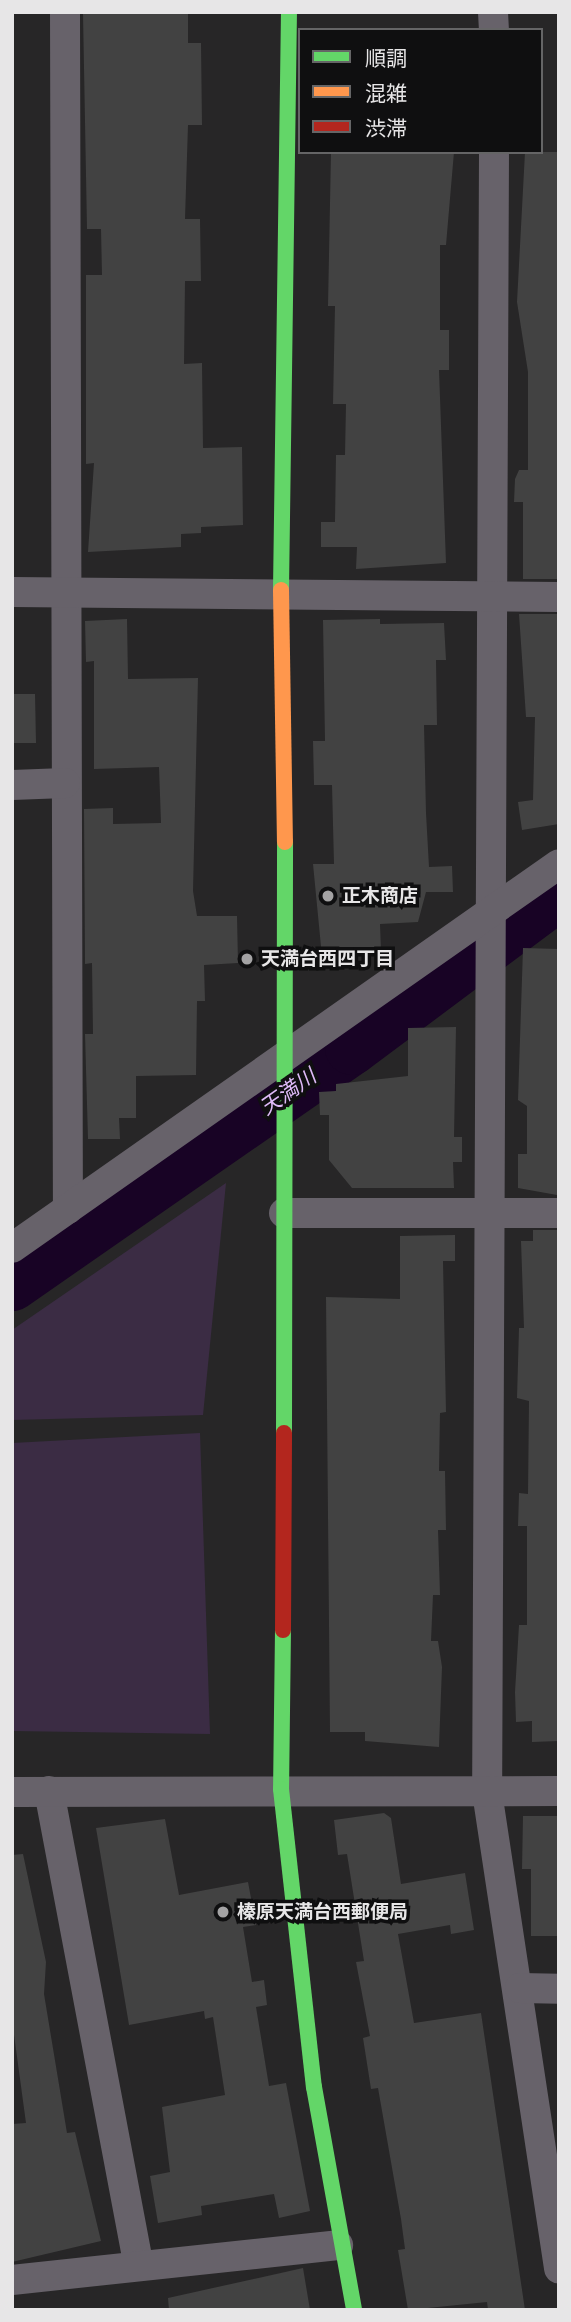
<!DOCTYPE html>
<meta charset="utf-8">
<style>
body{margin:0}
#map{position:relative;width:571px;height:2322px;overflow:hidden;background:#272627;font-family:Merriweather,"Noto Sans JP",serif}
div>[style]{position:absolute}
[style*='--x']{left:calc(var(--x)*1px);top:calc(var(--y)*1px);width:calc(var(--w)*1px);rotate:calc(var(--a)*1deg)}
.green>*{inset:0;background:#3b2c44}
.river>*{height:54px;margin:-27px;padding:0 27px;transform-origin:27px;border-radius:27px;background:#180325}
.building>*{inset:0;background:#424242}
.street>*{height:30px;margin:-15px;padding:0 15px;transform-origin:15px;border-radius:15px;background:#67626a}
.fast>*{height:16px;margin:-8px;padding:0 8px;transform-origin:8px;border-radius:8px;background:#63d668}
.slow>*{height:16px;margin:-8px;padding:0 8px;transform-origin:8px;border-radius:8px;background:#ff974d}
.jam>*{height:16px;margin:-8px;padding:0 8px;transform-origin:8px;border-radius:8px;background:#b3261e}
.dots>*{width:19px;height:19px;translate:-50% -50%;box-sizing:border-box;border:4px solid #0f0f10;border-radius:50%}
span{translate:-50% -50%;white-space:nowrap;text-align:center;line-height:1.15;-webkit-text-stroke:7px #0f0f10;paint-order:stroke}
.poi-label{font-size:19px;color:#e7e6e7;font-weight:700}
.left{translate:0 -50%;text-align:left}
.water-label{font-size:21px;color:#debaf7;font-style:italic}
.frame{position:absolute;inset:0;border:14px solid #e7e6e7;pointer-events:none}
.legend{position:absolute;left:298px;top:28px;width:245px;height:126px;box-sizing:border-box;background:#0f0f10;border:2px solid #656566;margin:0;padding:9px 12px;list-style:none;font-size:21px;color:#e7e6e7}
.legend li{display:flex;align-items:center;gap:14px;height:35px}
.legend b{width:35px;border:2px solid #656566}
</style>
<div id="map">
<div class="green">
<div style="clip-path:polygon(226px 1183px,203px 1415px,12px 1420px,12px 1330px)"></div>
<div style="clip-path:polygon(200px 1433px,210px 1734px,12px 1731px,12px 1443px)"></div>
</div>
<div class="river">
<div style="--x:12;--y:1284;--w:414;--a:-34.8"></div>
<div style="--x:352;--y:1048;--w:259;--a:-36.8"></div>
</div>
<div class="building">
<div style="clip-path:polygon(188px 13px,188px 43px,201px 43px,202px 125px,188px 125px,185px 219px,200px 219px,201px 281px,185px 281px,184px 364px,202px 363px,203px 448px,242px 447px,243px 525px,201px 527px,201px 533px,181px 534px,181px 547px,88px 552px,94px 463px,86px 464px,86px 275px,102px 275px,101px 229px,87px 229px,83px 14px)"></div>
<div style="clip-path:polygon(331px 152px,454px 152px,446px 245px,440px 245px,440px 330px,449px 330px,449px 370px,439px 370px,446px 563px,356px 569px,357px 547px,321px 547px,321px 522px,335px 522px,336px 455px,345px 455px,346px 404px,333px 404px,335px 306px,328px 306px)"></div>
<div style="clip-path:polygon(525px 152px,559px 152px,559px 579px,523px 579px,523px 502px,514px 502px,515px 479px,519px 470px,528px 470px,528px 372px,517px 302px)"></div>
<div style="clip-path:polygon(519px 614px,558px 614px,559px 824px,522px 830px,518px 802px,533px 800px,535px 717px,526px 717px)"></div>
<div style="clip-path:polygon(127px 619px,128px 679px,198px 678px,193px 891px,197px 916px,237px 916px,238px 963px,204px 965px,205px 1001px,197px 1001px,196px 1075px,136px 1076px,136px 1118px,119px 1118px,120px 1139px,88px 1139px,85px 1034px,93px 1034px,92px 963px,85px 964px,84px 809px,113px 808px,113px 824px,161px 823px,159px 767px,94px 769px,94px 661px,86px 662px,85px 621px)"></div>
<div style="clip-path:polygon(380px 619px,380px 624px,444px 623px,446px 660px,436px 660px,437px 725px,424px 725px,426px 813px,429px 867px,452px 866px,453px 892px,426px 892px,418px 922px,380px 924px,381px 951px,350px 952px,350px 967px,323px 967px,313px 864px,334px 864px,332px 785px,314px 785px,313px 741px,325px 741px,323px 620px)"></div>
<div style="clip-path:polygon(12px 694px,35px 694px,36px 743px,12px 743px)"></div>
<div style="clip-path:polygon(523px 948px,559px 949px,557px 1195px,518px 1188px,518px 1154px,527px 1154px,527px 1106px,518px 1100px)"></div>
<div style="clip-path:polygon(456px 1027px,454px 1137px,462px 1137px,462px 1162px,453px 1162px,454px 1188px,352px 1188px,329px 1160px,329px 1115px,320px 1115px,319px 1092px,336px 1091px,336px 1084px,408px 1076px,408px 1028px)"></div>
<div style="clip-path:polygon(533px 1230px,559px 1230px,559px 1741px,532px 1742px,532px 1721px,516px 1722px,515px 1692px,519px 1625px,527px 1625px,527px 1526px,518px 1526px,519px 1493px,528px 1494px,529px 1401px,517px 1398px,519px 1328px,524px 1328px,521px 1241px,533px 1241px)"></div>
<div style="clip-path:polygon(455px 1235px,455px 1261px,443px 1261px,446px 1412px,440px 1413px,439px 1471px,445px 1471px,446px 1530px,438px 1530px,440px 1595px,433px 1595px,431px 1641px,438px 1641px,442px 1667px,439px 1747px,365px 1741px,365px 1732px,330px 1732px,326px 1297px,400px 1299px,400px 1236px)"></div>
<div style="clip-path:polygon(384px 1813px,391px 1818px,401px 1884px,465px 1873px,474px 1930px,451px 1934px,450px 1925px,398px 1934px,414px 2023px,481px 2013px,525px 2310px,488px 2310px,487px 2302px,408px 2310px,398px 2250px,405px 2249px,401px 2219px,378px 2088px,371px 2089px,363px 2038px,370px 2036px,356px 1962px,364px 1961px,347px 1854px,338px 1855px,334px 1820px)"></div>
<div style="clip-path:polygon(523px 1816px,559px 1816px,559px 1936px,531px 1936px,531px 1869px,522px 1869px)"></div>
<div style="clip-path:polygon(165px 1819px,179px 1895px,248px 1882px,256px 1925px,243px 1927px,252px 1982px,264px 1980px,267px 2005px,256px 2007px,269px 2086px,286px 2083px,310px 2211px,279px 2218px,274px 2194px,201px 2206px,202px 2215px,158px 2223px,150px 2176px,170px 2172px,162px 2107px,225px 2095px,213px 2017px,205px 2019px,204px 2011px,129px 2025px,96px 1828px)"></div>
<div style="clip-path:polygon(23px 1854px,46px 1962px,44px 1994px,67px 2133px,75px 2132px,101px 2241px,12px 2262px,12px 2124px,26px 2123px,12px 2020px,12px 1855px)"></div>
<div style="clip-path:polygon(303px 2268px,310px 2310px,169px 2310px,168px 2298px)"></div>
</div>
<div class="street">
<div style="--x:65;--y:12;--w:1197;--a:89.86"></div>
<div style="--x:493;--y:12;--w:18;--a:87"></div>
<div style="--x:494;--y:152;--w:1640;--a:90.24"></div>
<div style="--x:487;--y:1792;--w:482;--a:81.4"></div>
<div style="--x:12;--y:592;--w:547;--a:0.52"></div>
<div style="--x:12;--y:785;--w:53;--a:-2.2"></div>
<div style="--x:284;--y:1213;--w:275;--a:0"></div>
<div style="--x:12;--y:1248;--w:668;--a:-35.07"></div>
<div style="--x:49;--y:1791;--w:479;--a:79.3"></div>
<div style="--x:12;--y:1792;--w:547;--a:-0.1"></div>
<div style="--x:520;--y:1988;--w:39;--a:1"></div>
<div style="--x:12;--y:2280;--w:328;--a:-6.1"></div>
</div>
<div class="fast">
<div style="--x:281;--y:590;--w:578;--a:-89.21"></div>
<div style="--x:284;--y:1433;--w:591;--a:-89.9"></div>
<div style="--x:283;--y:1630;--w:159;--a:90.7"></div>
<div style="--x:281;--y:1789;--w:300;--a:83.7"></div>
<div style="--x:314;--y:2087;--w:227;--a:79.8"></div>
</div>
<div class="slow">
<div style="--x:281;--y:590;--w:252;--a:89.1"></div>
</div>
<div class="jam">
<div style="--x:283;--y:1630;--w:197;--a:-89.7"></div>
</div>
<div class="dots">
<div style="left:328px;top:896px;background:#a4a3a4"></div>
<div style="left:247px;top:959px;background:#a4a3a4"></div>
<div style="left:223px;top:1912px;background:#a4a3a4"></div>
</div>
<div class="poi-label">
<span class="left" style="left:342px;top:896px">正木商店</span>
<span class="left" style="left:261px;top:959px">天満台西四丁目</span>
<span class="left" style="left:237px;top:1912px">榛原天満台西郵便局</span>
</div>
<div class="water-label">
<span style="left:288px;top:1092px;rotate:-35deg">天満川</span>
</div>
<div class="frame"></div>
<ul class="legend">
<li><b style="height:9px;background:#63d668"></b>順調</li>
<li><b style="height:9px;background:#ff974d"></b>混雑</li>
<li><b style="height:9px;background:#b3261e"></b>渋滞</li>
</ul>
</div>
